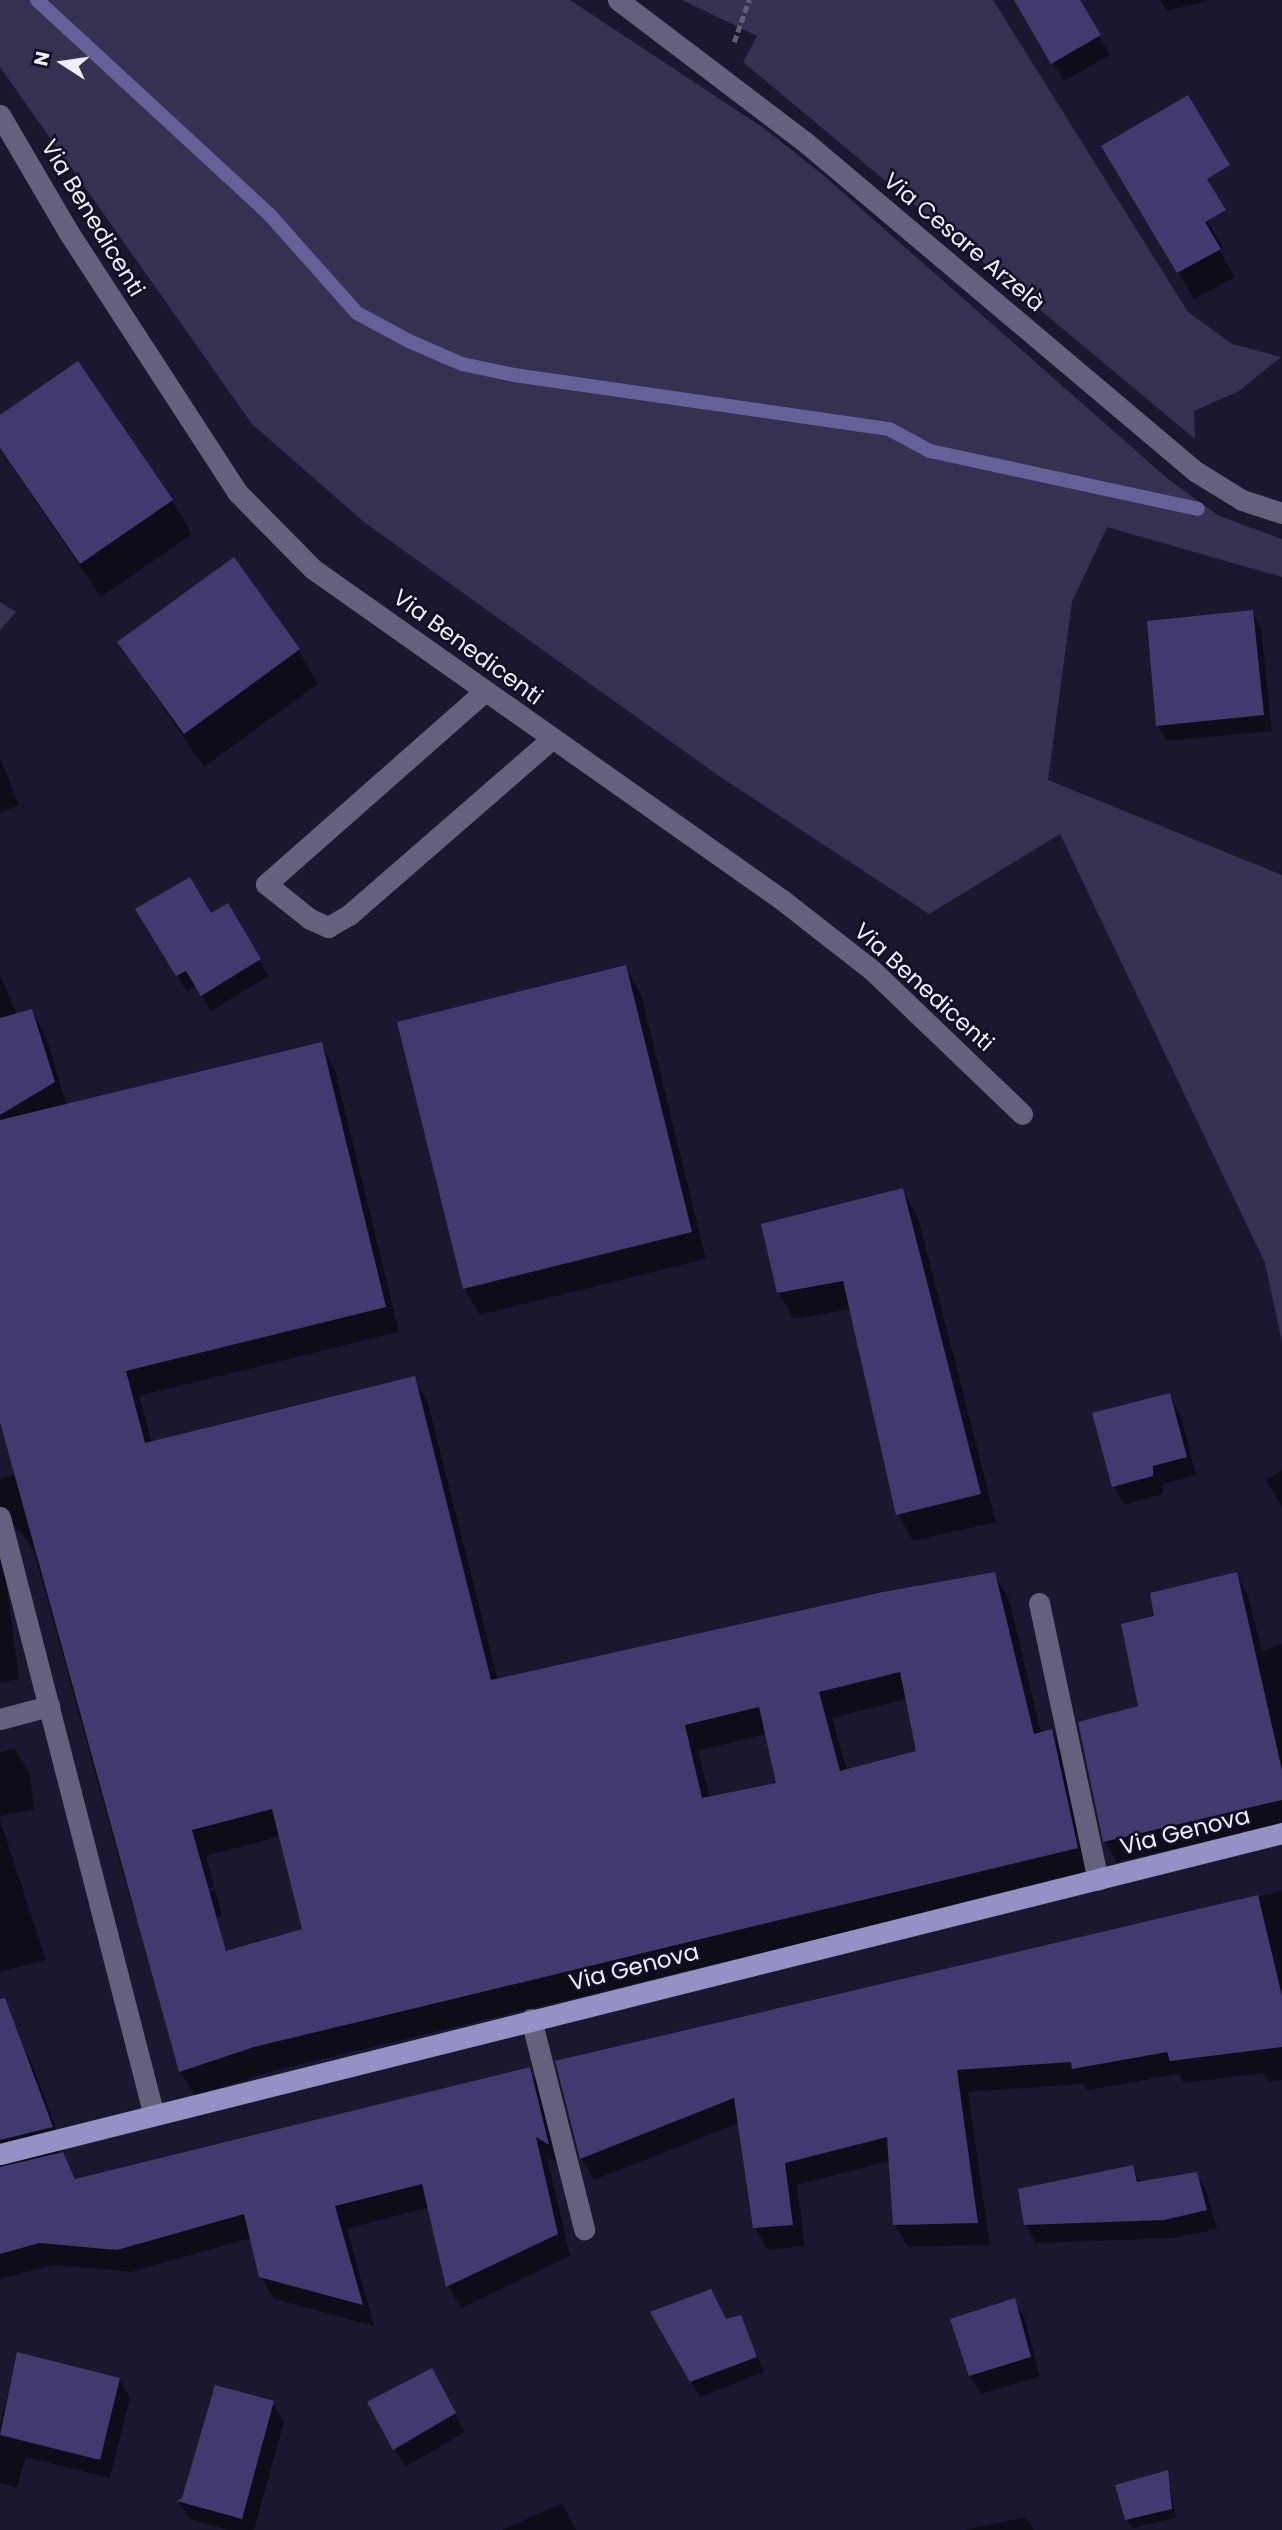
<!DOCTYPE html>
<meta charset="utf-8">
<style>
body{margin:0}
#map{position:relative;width:1282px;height:2530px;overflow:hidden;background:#1a182e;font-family:Poppins,sans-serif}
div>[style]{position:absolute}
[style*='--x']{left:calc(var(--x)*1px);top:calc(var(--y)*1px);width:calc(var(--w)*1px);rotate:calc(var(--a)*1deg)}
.green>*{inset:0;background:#343151}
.shadow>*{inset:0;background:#0007}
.stream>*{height:14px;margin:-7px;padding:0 7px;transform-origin:7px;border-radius:7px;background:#656098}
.building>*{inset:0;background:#403a6e}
.path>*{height:4.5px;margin-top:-2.25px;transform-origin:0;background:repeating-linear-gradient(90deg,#605f73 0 7px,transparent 0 10.5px)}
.minor>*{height:21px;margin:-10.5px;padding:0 10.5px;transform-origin:10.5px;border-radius:10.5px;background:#63617c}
.major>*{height:21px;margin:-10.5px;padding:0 10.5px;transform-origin:10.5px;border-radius:10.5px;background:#9491c5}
span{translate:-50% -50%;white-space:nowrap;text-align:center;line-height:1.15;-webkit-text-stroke:5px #110f24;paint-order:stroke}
.street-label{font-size:23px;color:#eeeefd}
.north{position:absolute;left:28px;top:28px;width:70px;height:70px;-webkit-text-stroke:5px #110f24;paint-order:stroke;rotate:282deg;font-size:19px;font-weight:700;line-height:28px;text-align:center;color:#eeeefd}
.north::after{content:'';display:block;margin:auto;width:24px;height:32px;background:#eeeefd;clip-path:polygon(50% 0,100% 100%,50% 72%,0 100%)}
</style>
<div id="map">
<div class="green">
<div style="clip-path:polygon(0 0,570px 0,765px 129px,823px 175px,1168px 479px,1219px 516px,1282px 539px,1282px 577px,1107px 527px,1072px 602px,1048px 780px,1282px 875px,1282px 1342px,1265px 1263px,1060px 834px,929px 914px,719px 776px,364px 522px,252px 424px,0 67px)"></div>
<div style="clip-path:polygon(682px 0,993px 0,1188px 312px,1232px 344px,1281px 357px,1239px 391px,1194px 411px,1195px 439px,743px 62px,757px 36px)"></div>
<div style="clip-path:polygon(0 602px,16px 612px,0 630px)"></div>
</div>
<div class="shadow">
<div style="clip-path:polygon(1016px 0,1078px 0,1110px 55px,1064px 81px)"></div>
<div style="clip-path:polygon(1160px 0,1212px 0,1167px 11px)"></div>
<div style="clip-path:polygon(1149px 120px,1223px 248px,1219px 250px,1235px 277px,1194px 299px,1104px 147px)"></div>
<div style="clip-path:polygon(0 417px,172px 500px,192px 534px,101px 597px,0 449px)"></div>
<div style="clip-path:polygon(1252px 612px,1261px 628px,1272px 731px,1167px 741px,1158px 726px)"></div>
<div style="clip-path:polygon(119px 643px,298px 650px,318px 684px,204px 767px)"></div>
<div style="clip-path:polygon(0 757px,19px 805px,0 813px)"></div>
<div style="clip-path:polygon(227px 905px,269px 976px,211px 1011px,196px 986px,187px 992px,138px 909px,211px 915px)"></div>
<div style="clip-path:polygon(625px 967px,641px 994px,706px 1259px,480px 1315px,464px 1288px)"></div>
<div style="clip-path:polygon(evenodd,0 975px,17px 1015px,31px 1011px,46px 1036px,67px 1106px,321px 1044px,335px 1070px,399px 1332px,139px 1396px,152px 1443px,414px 1378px,428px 1403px,498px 1681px,994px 1574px,1009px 1599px,1041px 1733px,1052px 1731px,1066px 1756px,1091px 1873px,269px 2072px,195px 2096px,180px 2071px,222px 1940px,228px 1952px,304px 1930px,281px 1836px,206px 1856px,214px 1887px,137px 1907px,137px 1910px,215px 1890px,222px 1916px,148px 1935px,133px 1909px,34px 1551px,20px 1530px,11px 1530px,1px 1539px,19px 1679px,0 1683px,0 1479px,16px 1474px,0 1416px,0 975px,907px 1699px,918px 1752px,847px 1771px,832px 1718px,907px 1699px,0 975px,766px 1734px,778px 1785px,710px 1798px,698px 1751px,766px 1734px)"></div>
<div style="clip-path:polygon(902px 1190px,918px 1217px,996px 1522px,913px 1541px,898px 1514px,851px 1309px,794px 1319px,778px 1292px)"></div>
<div style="clip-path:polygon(1169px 1395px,1180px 1413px,1196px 1475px,1163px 1484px,1163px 1494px,1124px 1505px,1114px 1486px)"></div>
<div style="clip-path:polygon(1282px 1470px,1282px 1507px,1266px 1480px)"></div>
<div style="clip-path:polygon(1236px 1574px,1248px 1596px,1262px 1651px,1282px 1644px,1282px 1824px,1117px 1862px,1105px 1841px,1140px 1707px,1156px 1618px)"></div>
<div style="clip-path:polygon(15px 1749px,30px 1774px,34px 1810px,0 1816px,0 1752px)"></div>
<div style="clip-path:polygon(0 1820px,46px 1960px,0 1972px)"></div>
<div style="clip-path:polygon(1282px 1891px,1282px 2080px,1268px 2082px,1263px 2073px,1184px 2083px,1179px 2074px,1087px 2090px,1083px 2084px,968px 2092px,990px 2245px,908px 2247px,895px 2225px,890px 2161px,797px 2185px,805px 2246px,768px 2250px,755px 2228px,739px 2123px,594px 2180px,581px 2158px,915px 1981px)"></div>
<div style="clip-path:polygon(0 2028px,18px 2038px,31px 2061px,64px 2150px,60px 2151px,77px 2180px,529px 2069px,542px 2092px,560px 2165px,547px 2157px,570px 2256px,461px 2308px,448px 2286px,429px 2207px,347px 2229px,374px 2326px,274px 2299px,261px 2277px,251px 2238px,131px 2272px,53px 2265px,0 2279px)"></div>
<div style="clip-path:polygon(1132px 2167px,1141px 2183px,1196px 2174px,1207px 2192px,1217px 2229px,1175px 2238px,1036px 2243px,1025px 2224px)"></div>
<div style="clip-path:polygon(1014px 2301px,1025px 2319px,1040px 2376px,981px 2394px,970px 2376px)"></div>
<div style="clip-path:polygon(653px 2313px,726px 2321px,740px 2317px,764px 2372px,700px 2397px)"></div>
<div style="clip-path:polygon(18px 2354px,119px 2379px,130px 2398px,110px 2478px,26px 2457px,17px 2488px,0 2483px,0 2425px)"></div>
<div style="clip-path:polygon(442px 2389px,465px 2432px,405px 2467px,395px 2449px)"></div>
<div style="clip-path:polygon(273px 2403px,284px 2422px,254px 2530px,227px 2530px,190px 2519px,179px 2502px)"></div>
<div style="clip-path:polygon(1167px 2472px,1176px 2518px,1132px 2528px,1126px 2519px)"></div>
<div style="clip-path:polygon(562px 2503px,576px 2530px,502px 2530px)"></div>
<div style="clip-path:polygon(1026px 2517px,1034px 2530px,964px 2530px)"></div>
</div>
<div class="stream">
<div style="--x:37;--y:0;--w:316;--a:42.7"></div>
<div style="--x:269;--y:214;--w:132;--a:48.4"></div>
<div style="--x:357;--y:313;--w:59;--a:28.3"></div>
<div style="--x:409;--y:341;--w:58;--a:23.5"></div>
<div style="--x:462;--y:364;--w:53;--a:11.9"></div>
<div style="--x:514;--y:375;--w:379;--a:8.2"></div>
<div style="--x:889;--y:429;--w:47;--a:28.2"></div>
<div style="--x:930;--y:451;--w:274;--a:12.2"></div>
</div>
<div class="building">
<div style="clip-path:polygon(1014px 0,1080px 0,1101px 35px,1051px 64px)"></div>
<div style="clip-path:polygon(1188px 95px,1230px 165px,1207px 179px,1226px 210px,1205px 222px,1221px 249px,1177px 273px,1101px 146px)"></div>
<div style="clip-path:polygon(78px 361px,173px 500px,80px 564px,0 448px,0 415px)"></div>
<div style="clip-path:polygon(234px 557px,300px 649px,184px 734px,117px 642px)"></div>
<div style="clip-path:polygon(1253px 610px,1264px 715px,1156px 726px,1147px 621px)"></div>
<div style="clip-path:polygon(190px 877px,211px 913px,228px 903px,261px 959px,201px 996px,186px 971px,176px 976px,135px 909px)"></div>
<div style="clip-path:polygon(626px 965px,692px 1232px,463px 1289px,397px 1022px)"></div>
<div style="clip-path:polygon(32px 1009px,55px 1082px,0 1115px,0 1018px)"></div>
<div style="clip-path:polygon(evenodd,322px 1042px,386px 1307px,126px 1371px,145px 1443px,415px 1376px,491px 1680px,883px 1592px,995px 1572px,1034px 1734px,1052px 1729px,1078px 1848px,254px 2047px,179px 2072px,0 1422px,0 1120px,322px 1042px,900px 1672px,916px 1751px,840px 1771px,819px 1692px,900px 1672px,322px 1042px,759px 1707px,776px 1783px,702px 1798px,685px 1725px,759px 1707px,322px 1042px,272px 1809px,302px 1929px,226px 1951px,192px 1830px,272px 1809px)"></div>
<div style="clip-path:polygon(903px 1188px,981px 1494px,896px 1515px,843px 1281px,777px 1293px,761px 1224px)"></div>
<div style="clip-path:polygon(1170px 1393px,1187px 1457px,1153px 1466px,1153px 1476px,1112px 1487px,1092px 1413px)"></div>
<div style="clip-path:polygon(1237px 1572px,1282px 1770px,1282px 1800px,1103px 1842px,1078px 1722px,1138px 1706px,1121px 1624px,1154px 1616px,1150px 1593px)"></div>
<div style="clip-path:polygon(1258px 1895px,1282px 1996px,1282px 2047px,1170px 2061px,1167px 2052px,1072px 2069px,1071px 2062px,957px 2070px,978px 2223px,893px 2225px,887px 2137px,785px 2163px,793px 2225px,753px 2228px,734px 2098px,580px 2159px,555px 2061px)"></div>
<div style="clip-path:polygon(5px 1998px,53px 2127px,0 2140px,0 1999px)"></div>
<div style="clip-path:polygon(530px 2067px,549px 2145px,536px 2137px,558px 2234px,446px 2287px,422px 2184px,335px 2206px,363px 2305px,259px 2277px,244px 2214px,117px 2250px,39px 2243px,0 2254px,0 2167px,63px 2152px,75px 2179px)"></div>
<div style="clip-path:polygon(1133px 2165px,1137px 2182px,1197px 2172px,1207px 2210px,1164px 2220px,1024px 2225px,1018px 2189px)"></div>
<div style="clip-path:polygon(711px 2289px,726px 2319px,741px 2315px,757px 2357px,690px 2382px,650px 2312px)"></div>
<div style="clip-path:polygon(1015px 2298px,1031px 2357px,969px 2376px,950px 2319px)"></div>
<div style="clip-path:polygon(17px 2352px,120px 2378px,100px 2460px,0 2435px)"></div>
<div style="clip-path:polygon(432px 2368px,456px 2413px,393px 2450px,367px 2402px)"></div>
<div style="clip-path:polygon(215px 2385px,274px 2401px,242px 2519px,177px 2501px,182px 2498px)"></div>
<div style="clip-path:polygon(1168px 2470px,1172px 2509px,1125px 2520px,1115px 2485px)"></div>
</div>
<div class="path">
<div style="--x:734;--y:42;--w:45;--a:-70.3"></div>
</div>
<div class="minor">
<div style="--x:618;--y:0;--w:233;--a:37.2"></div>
<div style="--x:804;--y:141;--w:512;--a:40.16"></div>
<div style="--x:1195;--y:471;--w:55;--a:31.7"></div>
<div style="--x:1242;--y:500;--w:42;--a:18"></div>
<div style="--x:0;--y:115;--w:137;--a:59.7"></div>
<div style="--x:69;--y:233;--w:309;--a:57"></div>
<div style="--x:237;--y:492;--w:108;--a:45.4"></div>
<div style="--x:313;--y:569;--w:573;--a:35.19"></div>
<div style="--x:781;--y:899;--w:115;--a:38"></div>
<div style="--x:872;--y:970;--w:208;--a:43.8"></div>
<div style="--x:485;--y:691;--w:292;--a:138.6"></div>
<div style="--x:266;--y:884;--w:56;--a:38.5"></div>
<div style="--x:310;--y:919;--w:20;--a:24"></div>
<div style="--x:328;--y:927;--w:24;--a:-30"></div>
<div style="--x:349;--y:915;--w:267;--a:-41"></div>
<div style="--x:0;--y:1517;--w:614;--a:75.58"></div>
<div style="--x:1039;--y:1603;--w:283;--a:78"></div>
<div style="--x:0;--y:1719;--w:51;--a:-14.9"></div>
<div style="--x:531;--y:2019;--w:217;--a:75.8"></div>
</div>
<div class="major">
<div style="--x:0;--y:2154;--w:1322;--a:-14.06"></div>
</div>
<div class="street-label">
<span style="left:93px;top:218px;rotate:59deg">Via Benedicenti</span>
<span style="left:964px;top:242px;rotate:40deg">Via Cesare Arzelà</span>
<span style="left:468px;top:647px;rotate:36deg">Via Benedicenti</span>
<span style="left:924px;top:987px;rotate:42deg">Via Benedicenti</span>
<span style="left:1185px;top:1831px;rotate:-14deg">Via Genova</span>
<span style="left:634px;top:1967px;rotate:-14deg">Via Genova</span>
</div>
<div class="north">N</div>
</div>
